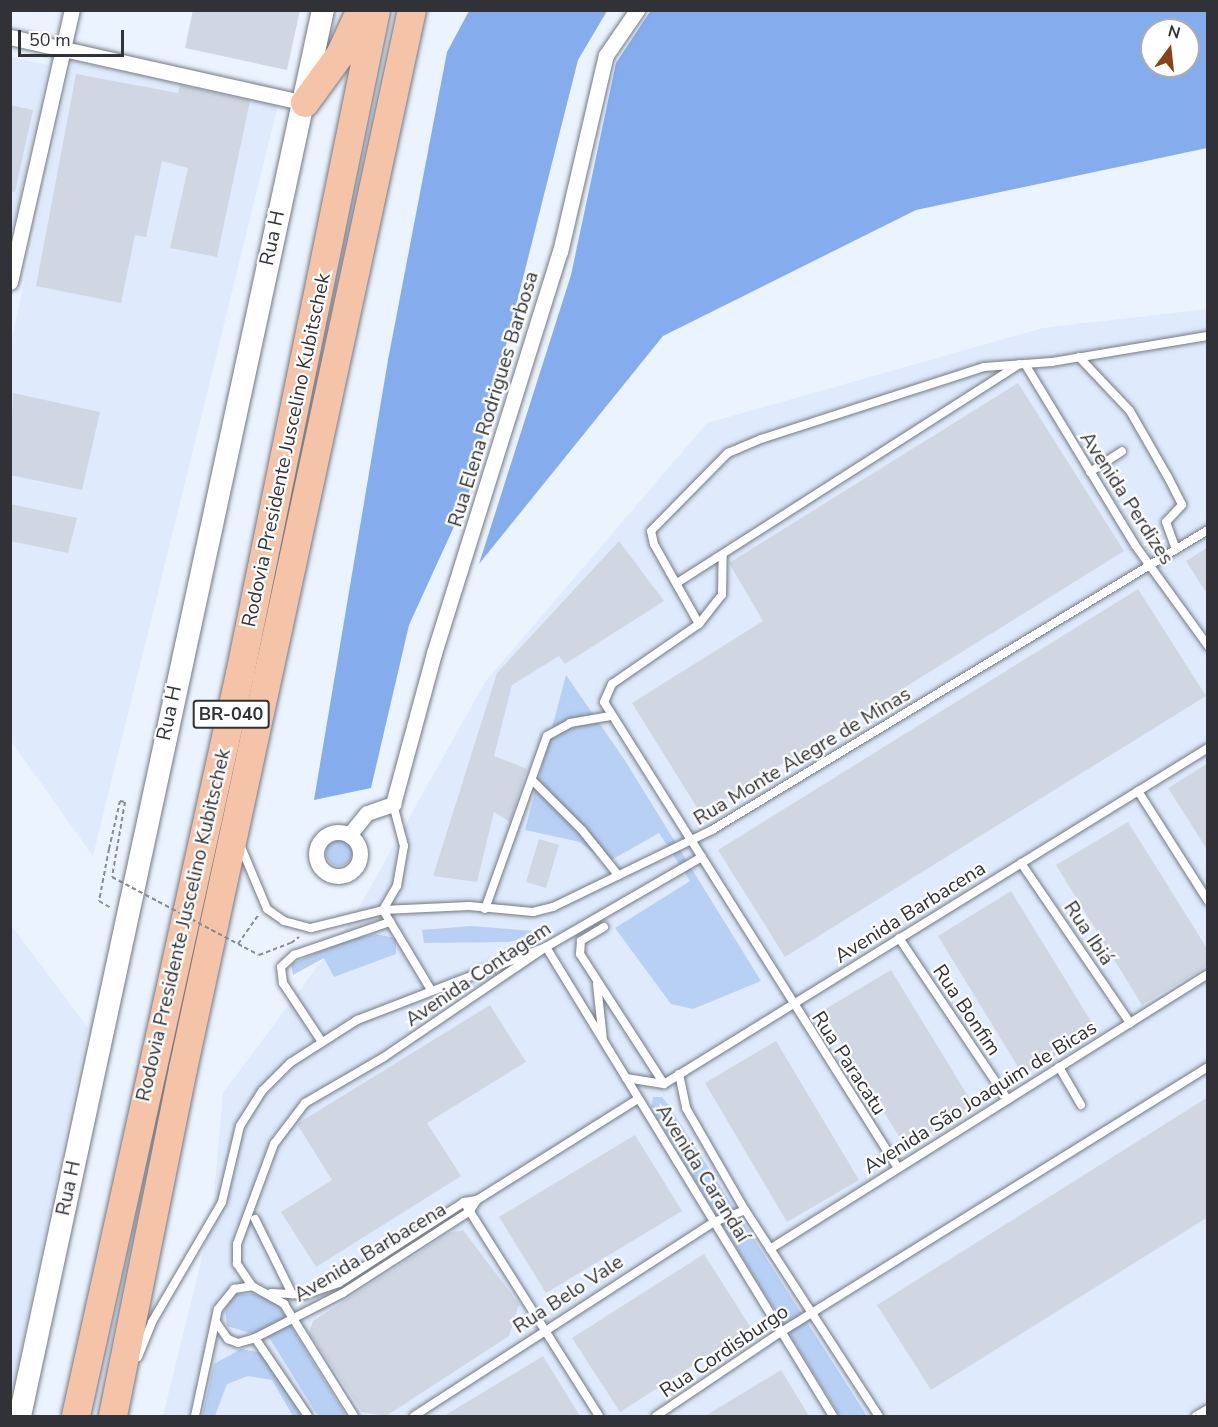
<!DOCTYPE html>
<meta charset="utf-8">
<style>
body{margin:0}
#map{position:relative;width:1218px;height:1427px;overflow:hidden;background:#ebf3fe;font-family:"Nunito Sans",sans-serif}
div>[style]{position:absolute}
[style*='--x']{left:calc(var(--x)*1px);top:calc(var(--y)*1px);width:calc(var(--w)*1px);rotate:calc(var(--a)*1deg)}
.built>*{inset:0;background:#dfeafd}
.green>*{inset:0;background:#b9d0f5}
.round{border-radius:50%}
.forest>*{inset:0;background:#85aded}
.building>*{inset:0;background:#d0d7e2}
.path>*{height:2px;margin-top:-1px;transform-origin:0;background:repeating-linear-gradient(90deg,#878c94 0 4.5px,transparent 0 7.5px)}
.roads{filter:drop-shadow(0 0 2px #747a84) drop-shadow(0 0 2px #747a84)}
.service>*{height:8px;margin:-4px;padding:0 4px;transform-origin:4px;border-radius:4px;background:#fff}
.minor>*{height:15px;margin:-7.5px;padding:0 7.5px;transform-origin:7.5px;border-radius:7.5px;background:#fff}
.minor>.ring{margin:-7.5px;padding:0;box-sizing:content-box;background:none;border:15px solid #fff;border-radius:50%}
.secondary>*{height:22px;margin:-11px;padding:0 11px;transform-origin:11px;border-radius:11px;background:#fff}
.motorway>*{height:28px;margin:-14px;padding:0 14px;transform-origin:14px;border-radius:14px;background:#f5c4a8}
.path-bridge>*{height:2px;margin-top:-1px;transform-origin:0;background:repeating-linear-gradient(90deg,#878c94 0 4.5px,transparent 0 7.5px)}
span{translate:-50% -50%;white-space:nowrap;text-align:center;line-height:1.15;-webkit-text-stroke:4.5px #fff;paint-order:stroke}
.shield-label span{padding:2px 4px;background:#fff;border:2px solid;border-radius:4px;-webkit-text-stroke-width:0}
.shield-label{font-size:18px;color:#303237;font-weight:700}
.street-label{font-size:20px;color:#303237}
.frame{position:absolute;inset:0;border:12px solid #303237;pointer-events:none}
.north{position:absolute;left:1140px;top:18px;width:60px;height:60px;box-sizing:border-box;background:#fff;border:2px solid #acadaf;border-radius:50%;rotate:15deg;font-size:16px;font-weight:700;line-height:24px;text-align:center;color:#303237}
.north::after{content:'';display:block;margin:auto;width:21px;height:27px;background:#874316;clip-path:polygon(50% 0,100% 100%,50% 72%,0 100%)}
.scale{position:absolute;left:18px;top:30px;width:106px;height:27px;box-sizing:border-box;border:3px solid #303237;border-top:0;padding-left:8px;font-size:18px;line-height:21px;white-space:nowrap;color:#303237;-webkit-text-stroke:4px #fff;paint-order:stroke}
</style>
<div id="map">
<div class="built">
<div style="clip-path:polygon(11px 57px,48px 65px,11px 236px)"></div>
<div style="clip-path:polygon(72px 61px,278px 105px,93px 856px,11px 741px,11px 343px)"></div>
<div style="clip-path:polygon(1207px 309px,1207px 1416px,163px 1416px,212px 1217px,223px 1093px,352px 920px,485px 682px,707px 423px,1043px 328px)"></div>
<div style="clip-path:polygon(11px 925px,88px 1028px,11px 1396px)"></div>
</div>
<div class="green">
<div style="clip-path:polygon(566px 675px,624px 759px,761px 981px,693px 1009px,671px 1004px,615px 928px,690px 881px,659px 833px,606px 863px,580px 842px,525px 830px)"></div>
<div class="round" style="left:326px;top:840px;width:26px;height:26px"></div>
<div style="clip-path:polygon(471px 926px,509px 929px,544px 932px,509px 942px,424px 943px,422px 930px)"></div>
<div style="clip-path:polygon(375px 934px,396px 938px,396px 954px,334px 977px,324px 958px,293px 975px,291px 964px,347px 940px)"></div>
<div style="clip-path:polygon(653px 1097px,662px 1097px,669px 1106px,867px 1416px,840px 1416px,651px 1109px)"></div>
<div style="clip-path:polygon(234px 1294px,256px 1294px,278px 1305px,346px 1416px,318px 1416px,270px 1339px,227px 1326px,225px 1310px)"></div>
<div style="clip-path:polygon(241px 1349px,263px 1353px,302px 1416px,293px 1416px,272px 1380px,248px 1376px,227px 1384px,215px 1416px,202px 1416px,214px 1364px)"></div>
</div>
<div class="forest">
<div style="clip-path:polygon(evenodd,651px 10px,1207px 11px,1207px 148px,916px 210px,663px 336px,479px 564px,571px 275px,616px 63px,651px 10px,1152px 30px,1188px 30px,1188px 66px,1152px 66px,1152px 30px)"></div>
<div style="clip-path:polygon(469px 11px,607px 11px,578px 60px,468px 496px,409px 625px,371px 788px,314px 800px,388px 360px,447px 52px)"></div>
</div>
<div class="building">
<div style="clip-path:polygon(193px 10px,300px 10px,287px 70px,185px 48px)"></div>
<div style="clip-path:polygon(76px 74px,178px 93px,180px 85px,250px 101px,217px 257px,170px 248px,188px 168px,162px 161px,146px 237px,135px 235px,121px 303px,36px 286px)"></div>
<div style="clip-path:polygon(10px 105px,33px 110px,15px 192px,10px 191px)"></div>
<div style="clip-path:polygon(1018px 383px,1124px 551px,701px 814px,632px 703px,763px 621px,729px 563px)"></div>
<div style="clip-path:polygon(13px 393px,100px 412px,82px 490px,10px 475px)"></div>
<div style="clip-path:polygon(10px 504px,77px 518px,68px 553px,10px 541px)"></div>
<div style="clip-path:polygon(619px 541px,664px 601px,565px 664px,559px 656px,512px 685px,494px 756px,527px 769px,510px 822px,494px 812px,477px 882px,433px 876px,497px 673px)"></div>
<div style="clip-path:polygon(1208px 547px,1208px 595px,1186px 561px)"></div>
<div style="clip-path:polygon(1138px 589px,1206px 696px,785px 957px,718px 850px)"></div>
<div style="clip-path:polygon(1208px 763px,1208px 851px,1168px 788px)"></div>
<div style="clip-path:polygon(1128px 822px,1208px 950px,1208px 965px,1142px 1005px,1056px 865px)"></div>
<div style="clip-path:polygon(539px 839px,559px 845px,546px 888px,526px 882px)"></div>
<div style="clip-path:polygon(1011px 891px,1097px 1031px,1023px 1075px,938px 936px)"></div>
<div style="clip-path:polygon(891px 970px,974px 1106px,906px 1148px,822px 1011px)"></div>
<div style="clip-path:polygon(490px 1005px,526px 1062px,427px 1123px,461px 1176px,316px 1267px,281px 1212px,332px 1180px,297px 1124px)"></div>
<div style="clip-path:polygon(776px 1041px,859px 1180px,787px 1222px,705px 1083px)"></div>
<div style="clip-path:polygon(1208px 1097px,1208px 1217px,931px 1390px,877px 1305px)"></div>
<div style="clip-path:polygon(635px 1135px,682px 1211px,546px 1293px,499px 1217px)"></div>
<div style="clip-path:polygon(463px 1230px,519px 1304px,509px 1336px,386px 1416px,362px 1412px,309px 1332px,313px 1321px,449px 1233px)"></div>
<div style="clip-path:polygon(704px 1254px,751px 1328px,620px 1412px,572px 1338px)"></div>
<div style="clip-path:polygon(543px 1356px,580px 1416px,444px 1416px)"></div>
<div style="clip-path:polygon(781px 1370px,809px 1416px,705px 1416px)"></div>
</div>
<div class="path">
<div style="--x:109;--y:849;--w:53;--a:100.9"></div>
<div style="--x:99;--y:901;--w:14;--a:30"></div>
<div style="--x:291;--y:943;--w:10;--a:-37"></div>
<div style="--x:238;--y:944;--w:37;--a:-55"></div>
</div>
<div class="roads">
<div class="service">
<div style="--x:1079;--y:357;--w:74;--a:46.6"></div>
<div style="--x:1130;--y:411;--w:76;--a:60.1"></div>
<div style="--x:1168;--y:477;--w:31;--a:63"></div>
<div style="--x:1182;--y:505;--w:23;--a:133"></div>
<div style="--x:1166;--y:522;--w:29;--a:70"></div>
<div style="--x:1025;--y:364;--w:212;--a:58.7"></div>
<div style="--x:1135;--y:545;--w:125;--a:54.1"></div>
<div style="--x:1090;--y:472;--w:38;--a:-33"></div>
<div style="--x:677;--y:583;--w:406;--a:-32.6"></div>
<div style="--x:699;--y:624;--w:37;--a:-52"></div>
<div style="--x:722;--y:595;--w:39;--a:-89"></div>
<div style="--x:532;--y:780;--w:71;--a:45"></div>
<div style="--x:582;--y:830;--w:58;--a:51.3"></div>
<div style="--x:1138;--y:791;--w:130;--a:57.5"></div>
<div style="--x:241;--y:847;--w:67;--a:67.2"></div>
<div style="--x:267;--y:909;--w:21;--a:35"></div>
<div style="--x:284;--y:921;--w:28;--a:15"></div>
<div style="--x:311;--y:928;--w:74;--a:-14"></div>
<div style="--x:383;--y:910;--w:86;--a:-2.7"></div>
<div style="--x:469;--y:906;--w:64;--a:5.4"></div>
<div style="--x:533;--y:912;--w:21;--a:-14"></div>
<div style="--x:553;--y:907;--w:177;--a:-25.8"></div>
<div style="--x:712;--y:830;--w:580;--a:-31.17"></div>
<div style="--x:1021;--y:863;--w:194;--a:55.7"></div>
<div style="--x:485;--y:909;--w:184;--a:-70.3"></div>
<div style="--x:547;--y:736;--w:26;--a:-29"></div>
<div style="--x:570;--y:723;--w:41;--a:-9.9"></div>
<div style="--x:383;--y:910;--w:28;--a:-60"></div>
<div style="--x:397;--y:886;--w:41;--a:-80.1"></div>
<div style="--x:404;--y:846;--w:43;--a:-104.7"></div>
<div style="--x:383;--y:910;--w:93;--a:59"></div>
<div style="--x:604;--y:927;--w:27;--a:149"></div>
<div style="--x:581;--y:941;--w:13;--a:94"></div>
<div style="--x:580;--y:954;--w:155;--a:57.1"></div>
<div style="--x:899;--y:938;--w:195;--a:56.1"></div>
<div style="--x:546;--y:947;--w:550;--a:58.54"></div>
<div style="--x:597;--y:984;--w:56;--a:83.9"></div>
<div style="--x:322;--y:1042;--w:71;--a:-123.5"></div>
<div style="--x:283;--y:983;--w:16;--a:-97"></div>
<div style="--x:281;--y:967;--w:18;--a:-43"></div>
<div style="--x:294;--y:955;--w:102;--a:-19"></div>
<div style="--x:1059;--y:1067;--w:44;--a:59.9"></div>
<div style="--x:679;--y:1074;--w:35;--a:78"></div>
<div style="--x:686;--y:1108;--w:118;--a:60"></div>
<div style="--x:745;--y:1210;--w:246;--a:57"></div>
<div style="--x:626;--y:1078;--w:38;--a:9"></div>
<div style="--x:664;--y:1084;--w:639;--a:-31.7"></div>
<div style="--x:898;--y:1168;--w:551;--a:-122.25"></div>
<div style="--x:604;--y:702;--w:20;--a:-66"></div>
<div style="--x:612;--y:684;--w:106;--a:-34.6"></div>
<div style="--x:699;--y:624;--w:92;--a:-119.4"></div>
<div style="--x:654;--y:544;--w:13;--a:-103"></div>
<div style="--x:651;--y:531;--w:110;--a:-45.4"></div>
<div style="--x:728;--y:453;--w:36;--a:-23"></div>
<div style="--x:761;--y:439;--w:234;--a:-17.9"></div>
<div style="--x:984;--y:367;--w:68;--a:-4.2"></div>
<div style="--x:1052;--y:362;--w:158;--a:-9.5"></div>
<div style="--x:467;--y:1207;--w:247;--a:57.7"></div>
<div style="--x:255;--y:1219;--w:84;--a:63.7"></div>
<div style="--x:770;--y:1249;--w:517;--a:-32.12"></div>
<div style="--x:252;--y:1286;--w:27;--a:-124"></div>
<div style="--x:237;--y:1264;--w:20;--a:-90"></div>
<div style="--x:237;--y:1244;--w:107;--a:-69.7"></div>
<div style="--x:274;--y:1144;--w:51;--a:-52.9"></div>
<div style="--x:305;--y:1103;--w:91;--a:-30.2"></div>
<div style="--x:384;--y:1057;--w:196;--a:-34.2"></div>
<div style="--x:546;--y:947;--w:180;--a:-30"></div>
<div style="--x:271;--y:1293;--w:33;--a:3"></div>
<div style="--x:304;--y:1295;--w:37;--a:-19"></div>
<div style="--x:339;--y:1283;--w:149;--a:-32.9"></div>
<div style="--x:464;--y:1202;--w:13;--a:-9"></div>
<div style="--x:477;--y:1200;--w:190;--a:-32.1"></div>
<div style="--x:216;--y:1322;--w:21;--a:55"></div>
<div style="--x:228;--y:1339;--w:11;--a:22"></div>
<div style="--x:238;--y:1343;--w:18;--a:-16"></div>
<div style="--x:255;--y:1338;--w:99;--a:-27.1"></div>
<div style="--x:343;--y:1293;--w:151;--a:-32.8"></div>
<div style="--x:470;--y:1211;--w:13;--a:-58"></div>
<div style="--x:255;--y:1338;--w:94;--a:55.8"></div>
<div style="--x:138;--y:1357;--w:38;--a:-68"></div>
<div style="--x:152;--y:1322;--w:139;--a:-59.7"></div>
<div style="--x:222;--y:1202;--w:78;--a:-76.7"></div>
<div style="--x:240;--y:1126;--w:41;--a:-57.8"></div>
<div style="--x:262;--y:1091;--w:40;--a:-45"></div>
<div style="--x:290;--y:1063;--w:80;--a:-32.7"></div>
<div style="--x:357;--y:1020;--w:203;--a:-21.1"></div>
<div style="--x:195;--y:1416;--w:109;--a:-77.9"></div>
<div style="--x:218;--y:1309;--w:26;--a:-51"></div>
<div style="--x:234;--y:1289;--w:18;--a:-9"></div>
<div style="--x:252;--y:1286;--w:37;--a:29"></div>
<div style="--x:284;--y:1304;--w:132;--a:58"></div>
<div style="--x:414;--y:1416;--w:357;--a:-32.9"></div>
<div style="--x:714;--y:1222;--w:33;--a:-21"></div>
<div style="--x:656;--y:1416;--w:151;--a:-33.9"></div>
<div style="--x:781;--y:1332;--w:503;--a:-31.82"></div>
<div style="--x:1196;--y:1416;--w:14;--a:-30"></div>
</div>
<div class="minor">
<div style="--x:10;--y:37;--w:302;--a:12.6"></div>
<div style="--x:10;--y:282;--w:279;--a:-77.2"></div>
<div class="ring" style="left:316px;top:832px;width:29px;height:29px"></div>
<div style="--x:349;--y:835;--w:28;--a:-51"></div>
<div style="--x:367;--y:813;--w:28;--a:-19"></div>
<div style="--x:393;--y:804;--w:156;--a:-74.8"></div>
<div style="--x:434;--y:653;--w:420;--a:-72.6"></div>
<div style="--x:560;--y:252;--w:202;--a:-76.9"></div>
<div style="--x:606;--y:55;--w:55;--a:-55.4"></div>
</div>
<div class="secondary">
<div style="--x:20;--y:1416;--w:1438;--a:-77.84"></div>
</div>
<div class="motorway">
<div style="--x:305;--y:103;--w:59;--a:-53.9"></div>
<div style="--x:340;--y:55;--w:50;--a:-65"></div>
<div style="--x:76;--y:1416;--w:760;--a:-77.54"></div>
<div style="--x:240;--y:674;--w:678;--a:-78.42"></div>
<div style="--x:113;--y:1416;--w:354;--a:-78.6"></div>
<div style="--x:183;--y:1069;--w:1083;--a:-77.8"></div>
</div>
</div>
<div class="path-bridge">
<div style="--x:109;--y:849;--w:49;--a:-77.1"></div>
<div style="--x:120;--y:801;--w:5;--a:11"></div>
<div style="--x:125;--y:802;--w:76;--a:99.8"></div>
<div style="--x:112;--y:877;--w:166;--a:28"></div>
<div style="--x:259;--y:955;--w:34;--a:-21"></div>
</div>
<div class="shield-label">
<span style="left:231px;top:714px">BR-040</span>
</div>
<div class="street-label">
<span style="left:272px;top:238px;rotate:-78deg">Rua H</span>
<span style="left:493px;top:399px;rotate:-73deg">Rua Elena Rodrigues Barbosa</span>
<span style="left:286px;top:450px;rotate:-78deg">Rodovia Presidente Juscelino Kubitschek</span>
<span style="left:1127px;top:498px;rotate:57deg">Avenida Perdizes</span>
<span style="left:169px;top:713px;rotate:-78deg">Rua H</span>
<span style="left:802px;top:756px;rotate:-31deg">Rua Monte Alegre de Minas</span>
<span style="left:910px;top:912px;rotate:-32deg">Avenida Barbacena</span>
<span style="left:183px;top:925px;rotate:-77deg">Rodovia Presidente Juscelino Kubitschek</span>
<span style="left:1089px;top:933px;rotate:56deg">Rua Ibiá</span>
<span style="left:478px;top:974px;rotate:-34deg">Avenida Contagem</span>
<span style="left:967px;top:1010px;rotate:56deg">Rua Bonfim</span>
<span style="left:849px;top:1063px;rotate:57deg">Rua Paracatu</span>
<span style="left:980px;top:1097px;rotate:-32deg">Avenida São Joaquim de Bicas</span>
<span style="left:703px;top:1173px;rotate:58deg">Avenida Carandaí</span>
<span style="left:68px;top:1188px;rotate:-78deg">Rua H</span>
<span style="left:370px;top:1252px;rotate:-31deg">Avenida Barbacena</span>
<span style="left:568px;top:1294px;rotate:-33deg">Rua Belo Vale</span>
<span style="left:724px;top:1351px;rotate:-34deg">Rua Cordisburgo</span>
</div>
<div class="frame"></div>
<div class="north">N</div>
<div class="scale">50 m</div>
</div>
